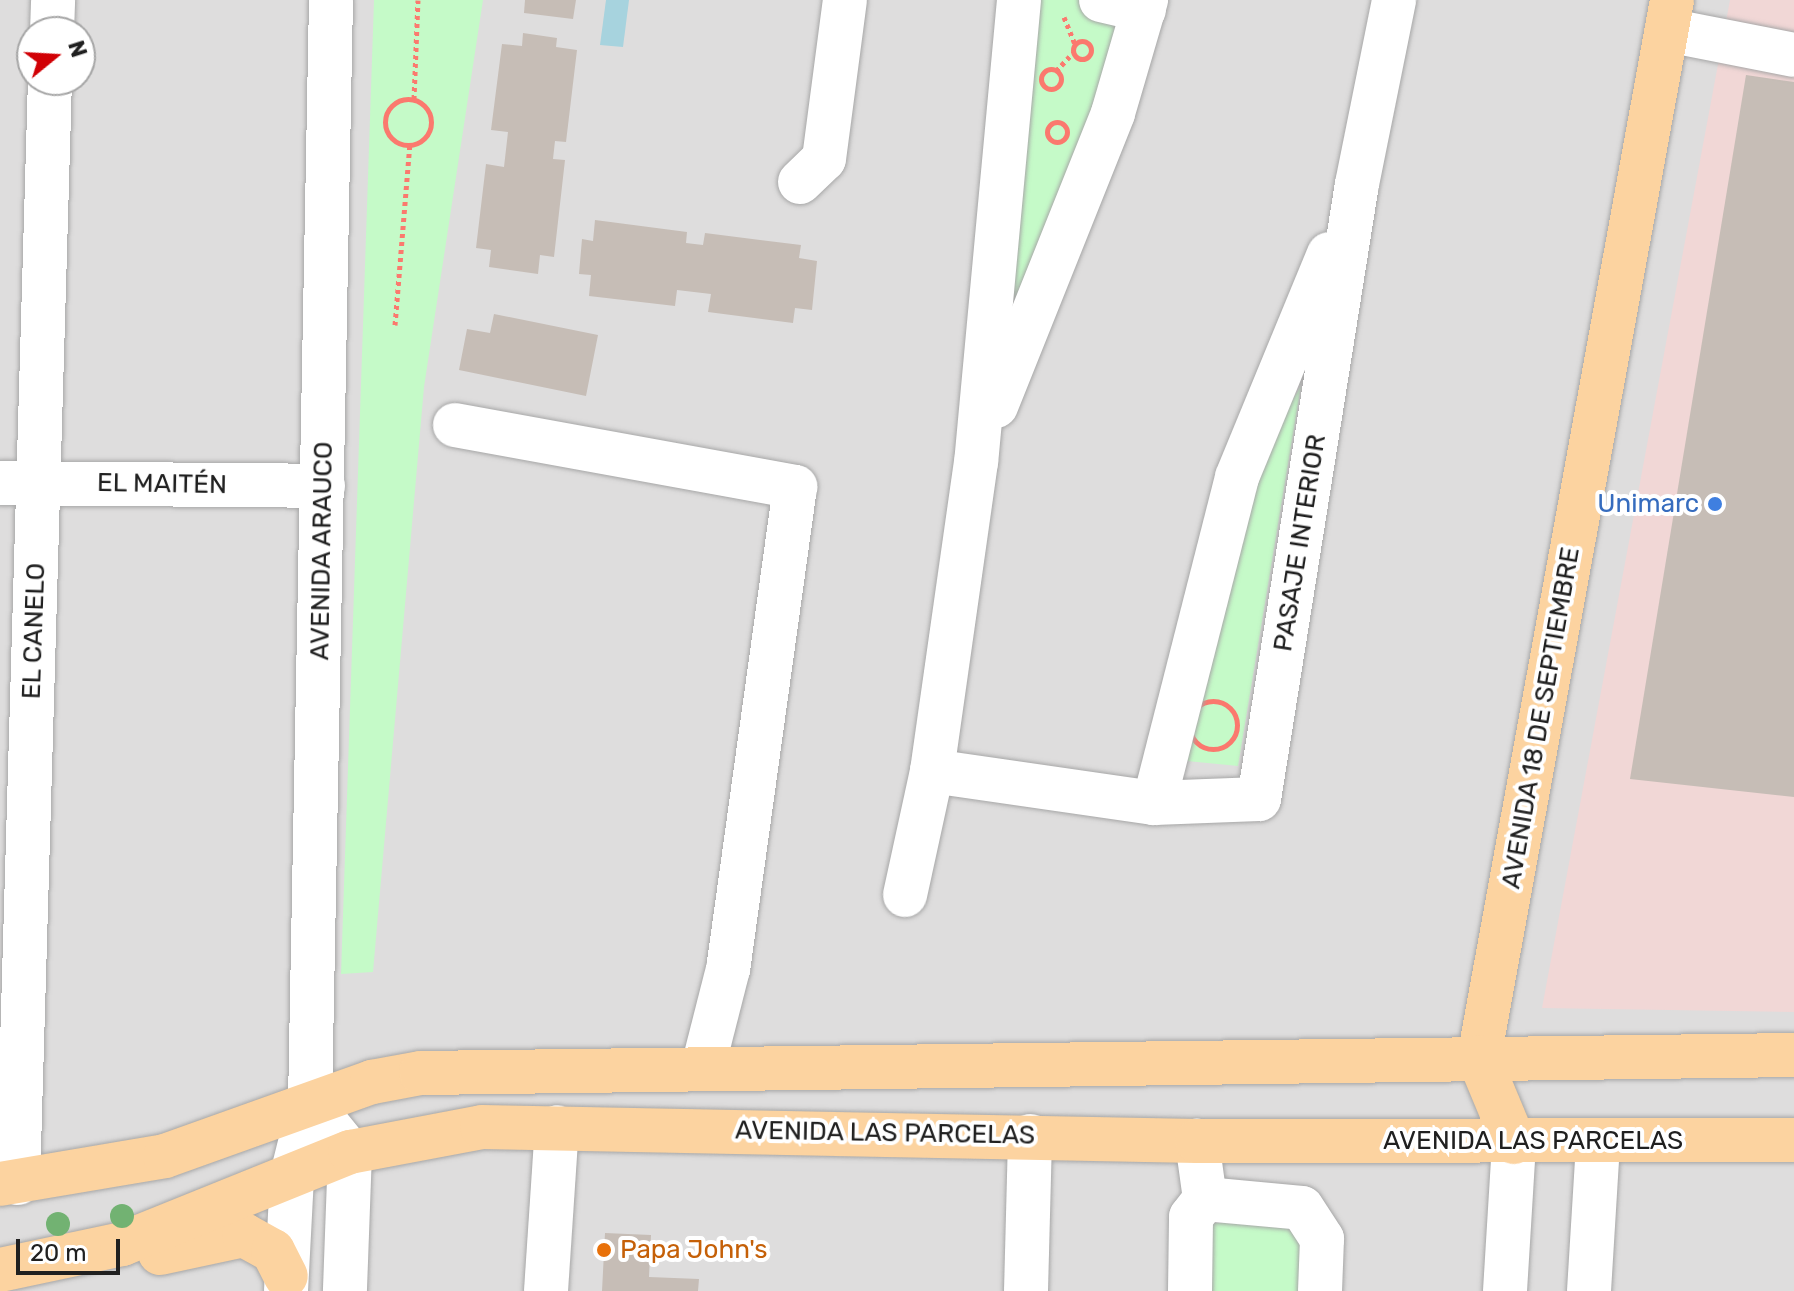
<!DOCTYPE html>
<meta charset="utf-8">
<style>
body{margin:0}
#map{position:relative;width:1794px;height:1291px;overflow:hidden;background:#f1ede7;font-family:Rubik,sans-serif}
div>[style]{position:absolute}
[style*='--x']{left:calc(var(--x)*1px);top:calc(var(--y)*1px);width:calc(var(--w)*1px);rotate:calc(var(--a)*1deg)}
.residential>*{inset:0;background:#dedddd}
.commercial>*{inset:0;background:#f1d7d6}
.park>*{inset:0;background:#c5fac8}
.water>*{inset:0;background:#a7d3de}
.building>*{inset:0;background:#c6bdb6}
.path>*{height:5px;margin-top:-2.5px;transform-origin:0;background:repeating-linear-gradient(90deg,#fb796e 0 4px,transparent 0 8px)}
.path>.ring{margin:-2.5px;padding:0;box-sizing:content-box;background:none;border:5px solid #fb796e;border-radius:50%}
.roads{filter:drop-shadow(0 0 2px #a7a7a7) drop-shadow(0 0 2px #a7a7a7)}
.minor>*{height:44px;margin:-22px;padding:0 22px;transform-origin:22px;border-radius:22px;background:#fff}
.major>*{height:44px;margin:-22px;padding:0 22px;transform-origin:22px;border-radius:22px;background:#fcd3a0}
.trees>*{width:24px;height:24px;margin:-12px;border-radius:50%;background:#72b272}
.dots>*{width:22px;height:22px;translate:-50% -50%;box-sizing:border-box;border:4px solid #fff;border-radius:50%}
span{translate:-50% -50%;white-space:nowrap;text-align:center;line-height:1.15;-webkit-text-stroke:8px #fff;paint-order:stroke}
.street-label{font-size:26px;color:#202020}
.shop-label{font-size:26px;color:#366cbe}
.right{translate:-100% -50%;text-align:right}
.food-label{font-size:26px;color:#c56008}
.left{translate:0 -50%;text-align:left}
.north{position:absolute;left:16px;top:16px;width:80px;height:80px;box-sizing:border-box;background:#fff;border:2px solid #a6a6a6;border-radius:50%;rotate:72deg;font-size:22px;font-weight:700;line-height:32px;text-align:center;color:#202020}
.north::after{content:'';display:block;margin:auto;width:28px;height:36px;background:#d10005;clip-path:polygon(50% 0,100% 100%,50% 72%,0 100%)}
.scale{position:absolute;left:16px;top:1239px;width:104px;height:36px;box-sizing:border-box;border:4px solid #202020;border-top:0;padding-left:10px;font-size:24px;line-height:28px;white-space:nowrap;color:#202020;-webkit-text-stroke:6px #fff;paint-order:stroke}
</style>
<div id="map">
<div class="residential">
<div style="clip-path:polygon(evenodd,0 0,1794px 0,1794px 1291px,0 1291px,0 0,32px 32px,80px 32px,80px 80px,32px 80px,32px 32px)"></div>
</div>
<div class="commercial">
<div style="clip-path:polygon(1730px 0,1794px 0,1794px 1012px,1542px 1008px)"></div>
</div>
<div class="park">
<div style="clip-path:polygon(374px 0,483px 0,424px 387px,373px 972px,341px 974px)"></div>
<div style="clip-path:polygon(1032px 0,1122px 0,1094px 131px,1002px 347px)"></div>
<div style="clip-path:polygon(1301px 386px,1238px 766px,1187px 761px,1248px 473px)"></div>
<div style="clip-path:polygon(1306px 1222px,1306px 1291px,1208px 1291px,1207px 1223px)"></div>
</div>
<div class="water">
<div style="clip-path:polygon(606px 0,629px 0,623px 47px,600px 45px)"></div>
</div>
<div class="building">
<div style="clip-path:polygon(525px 0,576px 0,573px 19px,524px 13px)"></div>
<div style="clip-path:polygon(523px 33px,557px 38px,556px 47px,577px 50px,566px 142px,555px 141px,553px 159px,565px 160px,554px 257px,540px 255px,538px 274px,489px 267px,491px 250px,476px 248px,486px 164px,504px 167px,508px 132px,491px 130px,502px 44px,522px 46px)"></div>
<div style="clip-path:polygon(1746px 75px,1794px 82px,1794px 797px,1630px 779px)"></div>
<div style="clip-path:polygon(595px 220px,687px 232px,686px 243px,703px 245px,705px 233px,801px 245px,799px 258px,817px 261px,812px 310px,795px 308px,793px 323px,708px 312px,711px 294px,677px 290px,675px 306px,589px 296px,591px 275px,579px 274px,582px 239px,593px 241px)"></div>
<div style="clip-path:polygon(494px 314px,598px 335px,586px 396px,459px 370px,467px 329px,490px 333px)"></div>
<div style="clip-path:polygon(605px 1233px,651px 1235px,649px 1277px,699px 1279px,698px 1291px,602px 1291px)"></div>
</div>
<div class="path">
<div style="--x:1064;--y:17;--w:29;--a:68"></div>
<div class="ring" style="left:1073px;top:41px;width:13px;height:13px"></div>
<div class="ring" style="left:1041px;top:69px;width:15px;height:15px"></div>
<div style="--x:1056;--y:71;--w:25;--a:-47"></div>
<div style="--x:414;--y:99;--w:99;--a:-87.7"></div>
<div class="ring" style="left:385px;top:99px;width:41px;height:41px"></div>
<div class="ring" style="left:1047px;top:122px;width:15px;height:15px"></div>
<div style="--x:395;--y:325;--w:182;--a:-85.3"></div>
<div class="ring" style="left:1189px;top:701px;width:43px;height:43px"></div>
</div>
<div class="roads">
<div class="minor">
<div style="--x:1019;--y:0;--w:464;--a:95.3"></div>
<div style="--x:976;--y:462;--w:312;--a:98.1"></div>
<div style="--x:932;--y:771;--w:224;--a:8.2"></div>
<div style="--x:1154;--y:803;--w:105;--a:-2.2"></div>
<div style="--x:1259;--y:799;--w:623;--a:-80.95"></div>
<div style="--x:1357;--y:184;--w:188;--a:-78.6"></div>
<div style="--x:1101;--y:0;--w:44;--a:13.1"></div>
<div style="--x:1667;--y:30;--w:129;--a:11.1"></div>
<div style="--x:52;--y:32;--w:32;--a:-88"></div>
<div style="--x:800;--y:182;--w:33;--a:-44"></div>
<div style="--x:824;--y:159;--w:160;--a:-82.5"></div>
<div style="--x:996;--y:406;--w:315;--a:-68.2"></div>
<div style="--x:1113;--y:113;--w:118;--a:-73.7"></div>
<div style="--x:455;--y:425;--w:346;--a:10.3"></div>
<div style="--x:795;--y:487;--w:487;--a:97.9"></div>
<div style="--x:728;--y:969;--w:101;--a:104.3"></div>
<div style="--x:0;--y:483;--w:323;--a:0.5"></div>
<div style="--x:1154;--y:803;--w:336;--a:-75.7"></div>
<div style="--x:1237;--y:477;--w:241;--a:-67.6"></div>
<div style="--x:905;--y:895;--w:127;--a:-77.7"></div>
<div style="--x:310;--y:1103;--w:63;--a:50.8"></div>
<div style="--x:350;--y:1152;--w:139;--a:92.1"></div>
<div style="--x:18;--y:1183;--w:1103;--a:-88.34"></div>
<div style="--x:1205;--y:1199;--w:97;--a:5.3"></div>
<div style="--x:1302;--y:1208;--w:37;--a:57"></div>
<div style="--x:1322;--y:1239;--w:52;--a:92.2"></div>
<div style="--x:286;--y:1291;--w:116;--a:-87"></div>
<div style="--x:292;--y:1175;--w:74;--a:-76"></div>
<div style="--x:310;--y:1103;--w:1103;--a:-88.91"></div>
<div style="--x:546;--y:1291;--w:164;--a:-86.2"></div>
<div style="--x:1026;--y:1291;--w:155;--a:-88.5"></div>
<div style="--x:1190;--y:1291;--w:74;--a:-89.2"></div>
<div style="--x:1191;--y:1217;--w:23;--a:-52"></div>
<div style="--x:1205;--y:1199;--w:59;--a:-97.9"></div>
<div style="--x:1505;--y:1291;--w:149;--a:-86.5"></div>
<div style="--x:1589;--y:1291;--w:149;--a:-86.5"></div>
</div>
<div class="major">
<div style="--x:1479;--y:1058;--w:1075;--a:-79.66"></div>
<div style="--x:1479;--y:1058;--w:91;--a:67.4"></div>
<div style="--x:0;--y:1184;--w:167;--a:-9.6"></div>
<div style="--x:165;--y:1156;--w:220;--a:-19.7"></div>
<div style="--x:372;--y:1082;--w:50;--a:-10.4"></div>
<div style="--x:421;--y:1073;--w:1373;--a:-0.75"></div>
<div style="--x:160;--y:1253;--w:86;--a:-12.1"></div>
<div style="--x:244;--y:1235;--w:33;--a:29"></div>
<div style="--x:273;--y:1251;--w:28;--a:63"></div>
<div style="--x:0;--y:1270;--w:125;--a:-12"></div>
<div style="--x:122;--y:1244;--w:246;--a:-22"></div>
<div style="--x:350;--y:1152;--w:134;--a:-10.7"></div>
<div style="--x:482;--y:1127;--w:715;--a:1.12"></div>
<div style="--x:1197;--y:1141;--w:597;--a:-0.1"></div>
</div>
</div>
<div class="trees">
<div style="left:122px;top:1216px"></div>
<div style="left:58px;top:1224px"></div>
</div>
<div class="dots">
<div style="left:1715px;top:504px;background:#3f7fe0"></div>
<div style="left:604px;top:1250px;background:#e8710a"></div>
</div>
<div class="street-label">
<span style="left:162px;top:484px;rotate:1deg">EL MAITÉN</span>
<span style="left:1300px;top:543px;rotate:-81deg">PASAJE INTERIOR</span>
<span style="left:322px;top:551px;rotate:-89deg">AVENIDA ARAUCO</span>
<span style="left:34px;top:631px;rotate:-88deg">EL CANELO</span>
<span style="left:1541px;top:718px;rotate:-80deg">AVENIDA 18 DE SEPTIEMBRE</span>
<span style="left:885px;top:1133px;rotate:1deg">AVENIDA LAS PARCELAS</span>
<span style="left:1533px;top:1141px">AVENIDA LAS PARCELAS</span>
</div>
<div class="shop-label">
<span class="right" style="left:1699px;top:504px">Unimarc</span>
</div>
<div class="food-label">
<span class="left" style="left:620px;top:1250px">Papa John's</span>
</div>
<div class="north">N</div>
<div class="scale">20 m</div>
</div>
